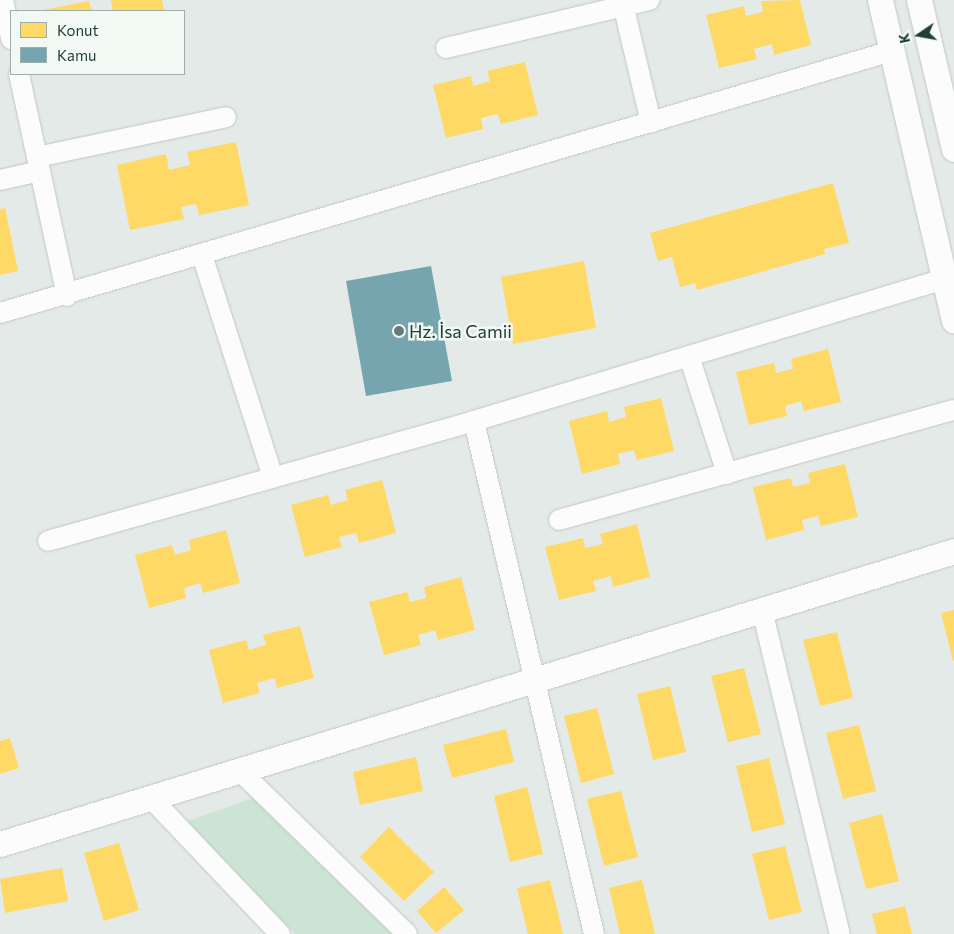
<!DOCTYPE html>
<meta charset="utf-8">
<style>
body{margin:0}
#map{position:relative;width:954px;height:934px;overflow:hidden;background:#e4eae7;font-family:Commissioner,sans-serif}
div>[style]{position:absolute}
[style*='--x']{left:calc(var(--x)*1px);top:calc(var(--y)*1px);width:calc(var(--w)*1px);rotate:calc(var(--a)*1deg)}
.green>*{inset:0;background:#cce4d3}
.homes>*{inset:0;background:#ffd966}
.public>*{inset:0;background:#76a5af}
.roads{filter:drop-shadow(0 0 1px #c1c7c4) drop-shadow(0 0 1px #c1c7c4)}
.minor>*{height:20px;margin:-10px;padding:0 10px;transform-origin:10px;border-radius:10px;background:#fbfcfb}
.tertiary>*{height:25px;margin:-12.5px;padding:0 12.5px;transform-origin:12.5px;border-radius:12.5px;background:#fbfcfb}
.dots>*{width:14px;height:14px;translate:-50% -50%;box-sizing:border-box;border:2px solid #f2f9f5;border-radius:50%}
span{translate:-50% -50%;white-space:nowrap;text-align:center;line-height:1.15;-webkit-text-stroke:5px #f2f9f5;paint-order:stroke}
.poi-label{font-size:18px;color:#203f36}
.left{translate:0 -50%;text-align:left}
.legend{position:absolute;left:10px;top:10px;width:175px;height:65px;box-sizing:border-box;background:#f2f9f5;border:1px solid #9eafa9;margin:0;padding:6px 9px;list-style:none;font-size:15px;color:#203f36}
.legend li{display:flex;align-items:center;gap:10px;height:25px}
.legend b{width:25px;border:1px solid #9eafa9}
.north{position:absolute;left:894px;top:10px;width:50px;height:50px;-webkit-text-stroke:4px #f2f9f5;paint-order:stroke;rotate:258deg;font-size:14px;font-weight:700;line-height:20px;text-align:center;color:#203f36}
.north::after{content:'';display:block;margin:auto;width:18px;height:22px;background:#203f36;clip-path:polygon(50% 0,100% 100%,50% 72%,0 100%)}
</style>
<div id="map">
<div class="green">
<div style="clip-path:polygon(256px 797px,396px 934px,295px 934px,185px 822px)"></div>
</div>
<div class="homes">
<div style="clip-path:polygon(111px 0,162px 0,164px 11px,113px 11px)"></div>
<div style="clip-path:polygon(800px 0,811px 45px,774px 55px,772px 44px,754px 49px,757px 59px,719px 68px,706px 15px,744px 6px,746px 16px,763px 12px,761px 1px)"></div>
<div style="clip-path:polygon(89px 1px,92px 11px,43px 11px,43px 10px)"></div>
<div style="clip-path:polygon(525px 62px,538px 115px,501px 124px,498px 114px,481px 118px,483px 129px,446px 138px,433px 85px,471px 76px,473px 86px,490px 81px,487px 71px)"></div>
<div style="clip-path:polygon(236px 142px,249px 205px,199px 215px,196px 204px,181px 207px,184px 219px,130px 230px,117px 165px,166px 154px,169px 170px,190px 165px,187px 152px)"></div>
<div style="clip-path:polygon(833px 183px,849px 243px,824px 249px,825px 254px,697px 290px,695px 283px,680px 287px,672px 257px,658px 261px,650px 233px)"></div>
<div style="clip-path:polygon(5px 208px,18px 271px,0 275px,0 209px)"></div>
<div style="clip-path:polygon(584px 261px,596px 328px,513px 344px,501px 277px)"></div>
<div style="clip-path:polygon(828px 349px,841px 402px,804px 411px,801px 401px,785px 406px,787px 416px,749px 425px,736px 372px,774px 363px,776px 373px,793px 369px,791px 359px)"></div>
<div style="clip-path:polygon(661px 398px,674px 451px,637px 460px,634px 450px,618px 454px,620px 464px,582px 474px,569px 421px,607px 411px,609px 422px,626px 417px,624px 407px)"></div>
<div style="clip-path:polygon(845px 464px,858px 517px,821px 526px,818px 516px,802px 520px,804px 530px,766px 540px,753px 487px,791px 478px,793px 487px,810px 483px,808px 473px)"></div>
<div style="clip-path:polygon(382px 480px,396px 533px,359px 543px,356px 533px,339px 537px,342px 547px,305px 557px,291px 505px,328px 495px,331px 505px,348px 500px,345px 490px)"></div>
<div style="clip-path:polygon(637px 524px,650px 577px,613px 587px,611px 576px,593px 581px,596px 591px,559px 600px,545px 547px,583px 538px,585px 548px,603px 544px,600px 534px)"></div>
<div style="clip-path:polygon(226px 530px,240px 583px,203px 593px,200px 583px,184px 588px,186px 598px,149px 608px,135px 555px,172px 545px,175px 555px,191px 550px,189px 540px)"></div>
<div style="clip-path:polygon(461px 577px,475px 630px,438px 640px,435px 630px,418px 635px,421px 645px,384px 655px,369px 602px,407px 592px,410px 602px,426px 598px,424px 587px)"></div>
<div style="clip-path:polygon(954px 610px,954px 661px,953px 661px,941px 613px)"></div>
<div style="clip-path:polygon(300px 626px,314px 678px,277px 688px,275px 678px,257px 683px,260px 693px,223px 703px,209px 650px,246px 640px,249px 650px,266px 645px,263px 635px)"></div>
<div style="clip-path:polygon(837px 632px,853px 698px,820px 706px,803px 640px)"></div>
<div style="clip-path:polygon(744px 668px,761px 734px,728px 742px,711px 676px)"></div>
<div style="clip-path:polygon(670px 686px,686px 752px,653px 760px,637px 694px)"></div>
<div style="clip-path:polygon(597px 708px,614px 774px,581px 783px,564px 716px)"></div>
<div style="clip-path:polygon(859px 725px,876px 791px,843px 799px,826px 733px)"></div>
<div style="clip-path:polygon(506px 729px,514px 762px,452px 778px,443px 745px)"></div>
<div style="clip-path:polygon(10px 738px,19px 768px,0 774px,0 741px)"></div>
<div style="clip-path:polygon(416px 757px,423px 791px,360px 805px,353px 772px)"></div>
<div style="clip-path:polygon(769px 758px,785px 824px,752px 832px,736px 766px)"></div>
<div style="clip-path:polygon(527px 787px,543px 854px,510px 862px,494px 796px)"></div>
<div style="clip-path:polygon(621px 791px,638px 857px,604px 866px,587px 799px)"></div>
<div style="clip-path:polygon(882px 814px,899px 881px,866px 889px,849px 823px)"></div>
<div style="clip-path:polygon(389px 827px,434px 872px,404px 901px,360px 857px)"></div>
<div style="clip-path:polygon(119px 843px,139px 910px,104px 921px,84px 853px)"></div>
<div style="clip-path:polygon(785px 846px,802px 912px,769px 920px,752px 854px)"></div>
<div style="clip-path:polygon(62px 868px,68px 901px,5px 913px,0 879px)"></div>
<div style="clip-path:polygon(550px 880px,563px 934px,528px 934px,517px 888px)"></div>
<div style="clip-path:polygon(642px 880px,655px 934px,620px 934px,609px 888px)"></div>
<div style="clip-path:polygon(444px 887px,464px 910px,436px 933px,417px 911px)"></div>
<div style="clip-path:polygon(905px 906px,912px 934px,877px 934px,872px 914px)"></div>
</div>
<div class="public">
<div style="clip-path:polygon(431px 266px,452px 381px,366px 396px,346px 281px)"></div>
</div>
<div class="roads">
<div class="minor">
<div style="--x:3;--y:0;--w:40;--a:78"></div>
<div style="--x:622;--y:0;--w:126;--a:76.7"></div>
<div style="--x:446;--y:48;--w:209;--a:-13.3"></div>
<div style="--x:19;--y:74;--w:227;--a:77.8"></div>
<div style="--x:37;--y:157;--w:193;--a:-11.9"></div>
<div style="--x:0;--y:180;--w:41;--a:-12.7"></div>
<div style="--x:202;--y:255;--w:233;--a:72.3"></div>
<div style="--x:0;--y:313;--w:930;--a:-16.37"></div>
<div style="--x:689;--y:356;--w:124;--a:72.1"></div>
<div style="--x:474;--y:421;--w:527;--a:76.83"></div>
<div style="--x:559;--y:520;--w:410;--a:-15.6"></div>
<div style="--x:48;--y:541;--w:443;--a:-15.7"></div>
<div style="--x:474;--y:421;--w:492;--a:-16.8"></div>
<div style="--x:762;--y:610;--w:333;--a:76.5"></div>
<div style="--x:238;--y:769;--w:236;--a:44.3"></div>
<div style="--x:149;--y:796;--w:190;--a:46.5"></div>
</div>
<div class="tertiary">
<div style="--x:880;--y:0;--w:329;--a:77"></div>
<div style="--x:919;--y:0;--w:153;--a:76.8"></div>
<div style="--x:0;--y:844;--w:998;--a:-17.07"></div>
</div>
</div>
<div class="dots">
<div style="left:399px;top:331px;background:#657b74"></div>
</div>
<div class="poi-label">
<span class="left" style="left:409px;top:331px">Hz. İsa Camii</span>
</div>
<ul class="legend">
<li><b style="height:14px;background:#ffd966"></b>Konut</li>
<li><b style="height:14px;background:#76a5af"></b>Kamu</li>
</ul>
<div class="north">K</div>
</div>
